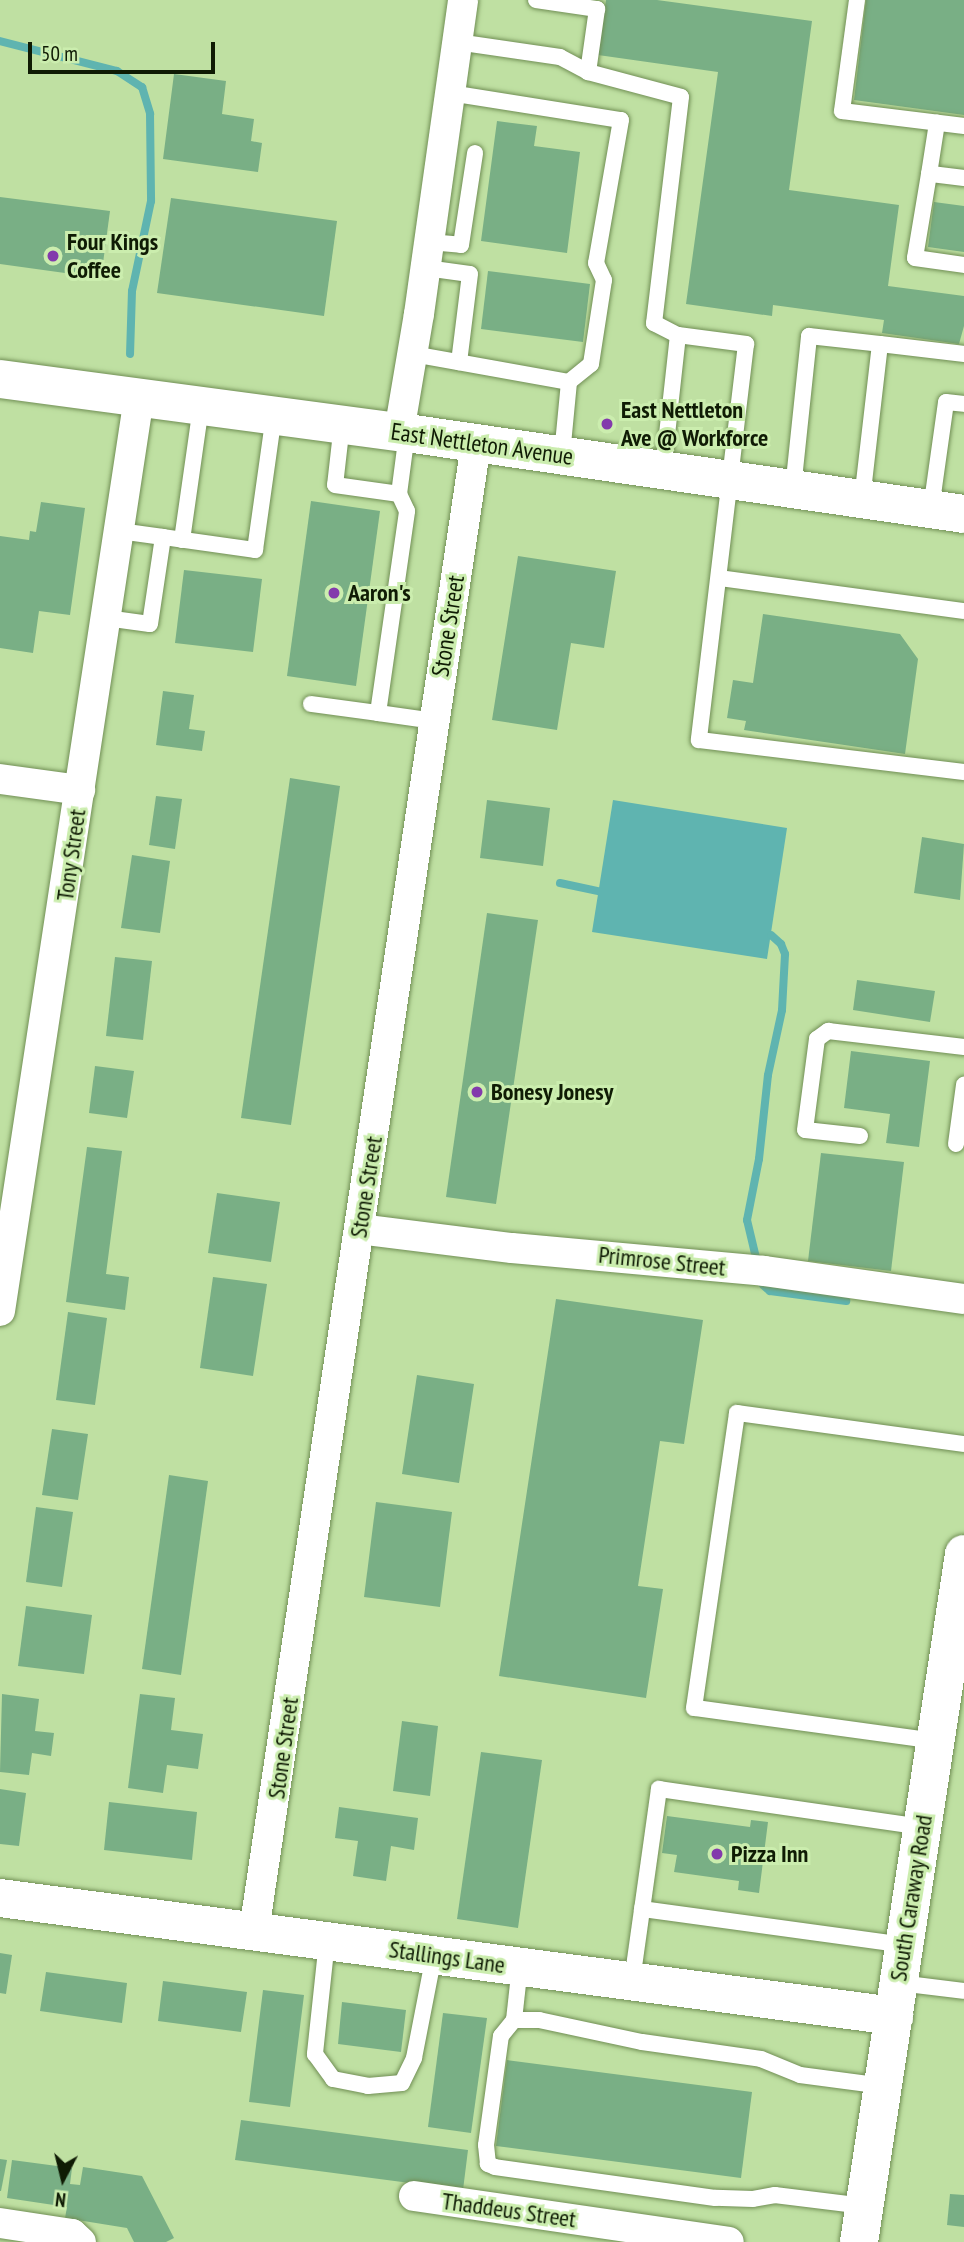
<!DOCTYPE html>
<style>
body{margin:0}
#map{position:relative;width:964px;height:2242px;overflow:hidden;background:#bfe0a2;font-family:"PT Sans Narrow",sans-serif}
div>[style]{position:absolute}
[style*='--x']{left:calc(var(--x)*1px);top:calc(var(--y)*1px);width:calc(var(--w)*1px);rotate:calc(var(--a)*1deg)}
.water>*{inset:0;background:#5fb4b0}
.stream>*{height:8px;margin:-4px;padding:0 4px;transform-origin:4px;border-radius:4px;background:#5fb4b0}
.building>*{inset:0;background:#79af85}
.roads{filter:drop-shadow(0 0 2px #718f55) drop-shadow(0 0 2px #718f55)}
.lane>*{height:16px;margin:-8px;padding:0 8px;transform-origin:8px;border-radius:8px;background:#fff}
.street>*{height:30px;margin:-15px;padding:0 15px;transform-origin:15px;border-radius:15px;background:#fff}
.secondary>*{height:38px;margin:-19px;padding:0 19px;transform-origin:19px;border-radius:19px;background:#fff}
.dots>*{width:19px;height:19px;translate:-50% -50%;box-sizing:border-box;border:4px solid #cbedae;border-radius:50%}
span{translate:-50% -50%;white-space:nowrap;text-align:center;line-height:1.15;-webkit-text-stroke:6px #cbedae;paint-order:stroke}
.poi-label{font-size:24px;color:#0f1b04;font-weight:700}
.left{translate:0 -50%;text-align:left}
.street-label{font-size:24px;color:#0f1b04}
.north{position:absolute;left:28px;top:2144px;width:70px;height:70px;-webkit-text-stroke:5px #cbedae;paint-order:stroke;rotate:187deg;font-size:19px;font-weight:700;line-height:28px;text-align:center;color:#0f1b04}
.north::after{content:'';display:block;margin:auto;width:24px;height:32px;background:#0f1b04;clip-path:polygon(50% 0,100% 100%,50% 72%,0 100%)}
.scale{position:absolute;left:28px;top:42px;width:187px;height:32px;box-sizing:border-box;border:4px solid #0f1b04;border-top:0;padding-left:9px;font-size:21px;line-height:24px;white-space:nowrap;color:#0f1b04;-webkit-text-stroke:5px #cbedae;paint-order:stroke}
</style>
<div id="map">
<div class="water">
<div style="clip-path:polygon(613px 800px,787px 828px,767px 959px,592px 932px)"></div>
</div>
<div class="stream">
<div style="--x:0;--y:41;--w:121;--a:14.4"></div>
<div style="--x:117;--y:71;--w:30;--a:33"></div>
<div style="--x:142;--y:87;--w:28;--a:73"></div>
<div style="--x:150;--y:114;--w:87;--a:89.3"></div>
<div style="--x:151;--y:201;--w:92;--a:101.9"></div>
<div style="--x:132;--y:291;--w:63;--a:91.8"></div>
<div style="--x:560;--y:883;--w:39;--a:12"></div>
<div style="--x:757;--y:1262;--w:43;--a:-103.4"></div>
<div style="--x:747;--y:1220;--w:62;--a:-78.9"></div>
<div style="--x:759;--y:1159;--w:84;--a:-83.9"></div>
<div style="--x:768;--y:1075;--w:66;--a:-77.8"></div>
<div style="--x:782;--y:1010;--w:56;--a:-86.9"></div>
<div style="--x:785;--y:954;--w:11;--a:-112"></div>
<div style="--x:781;--y:944;--w:13;--a:-138"></div>
<div style="--x:763;--y:1285;--w:9;--a:41"></div>
<div style="--x:770;--y:1291;--w:77;--a:7.5"></div>
</div>
<div class="building">
<div style="clip-path:polygon(606px 0,657px 0,812px 21px,789px 190px,899px 205px,888px 286px,964px 296px,964px 326px,959px 344px,882px 333px,884px 320px,773px 305px,772px 316px,686px 304px,718px 72px,598px 55px)"></div>
<div style="clip-path:polygon(866px 0,964px 0,964px 115px,854px 100px)"></div>
<div style="clip-path:polygon(174px 74px,226px 81px,222px 114px,254px 119px,251px 141px,262px 143px,258px 172px,163px 159px)"></div>
<div style="clip-path:polygon(497px 121px,537px 126px,534px 146px,580px 152px,567px 253px,481px 241px)"></div>
<div style="clip-path:polygon(0 197px,110px 211px,101px 278px,0 264px)"></div>
<div style="clip-path:polygon(171px 198px,337px 221px,324px 316px,157px 293px)"></div>
<div style="clip-path:polygon(934px 202px,964px 206px,964px 252px,928px 247px)"></div>
<div style="clip-path:polygon(488px 271px,590px 284px,583px 342px,481px 329px)"></div>
<div style="clip-path:polygon(311px 501px,380px 511px,356px 686px,287px 676px)"></div>
<div style="clip-path:polygon(41px 502px,85px 508px,70px 615px,39px 611px,33px 653px,0 648px,0 536px,29px 540px,30px 531px,36px 532px)"></div>
<div style="clip-path:polygon(518px 556px,616px 571px,604px 648px,571px 643px,557px 730px,492px 720px)"></div>
<div style="clip-path:polygon(184px 570px,262px 579px,253px 652px,175px 643px)"></div>
<div style="clip-path:polygon(763px 614px,900px 634px,918px 659px,905px 754px,744px 730px,746px 721px,727px 718px,733px 680px,753px 683px)"></div>
<div style="clip-path:polygon(163px 691px,194px 695px,189px 729px,205px 731px,202px 751px,156px 745px)"></div>
<div style="clip-path:polygon(290px 778px,340px 786px,291px 1125px,241px 1118px)"></div>
<div style="clip-path:polygon(156px 796px,182px 799px,175px 849px,149px 845px)"></div>
<div style="clip-path:polygon(487px 800px,550px 808px,543px 866px,480px 858px)"></div>
<div style="clip-path:polygon(922px 837px,964px 844px,960px 900px,914px 893px)"></div>
<div style="clip-path:polygon(132px 855px,170px 861px,160px 933px,121px 928px)"></div>
<div style="clip-path:polygon(487px 913px,538px 920px,496px 1204px,446px 1197px)"></div>
<div style="clip-path:polygon(115px 957px,152px 961px,143px 1040px,106px 1036px)"></div>
<div style="clip-path:polygon(857px 980px,935px 991px,930px 1022px,853px 1010px)"></div>
<div style="clip-path:polygon(851px 1051px,930px 1061px,919px 1147px,886px 1143px,890px 1114px,844px 1108px)"></div>
<div style="clip-path:polygon(95px 1066px,134px 1071px,127px 1118px,89px 1113px)"></div>
<div style="clip-path:polygon(87px 1147px,122px 1151px,106px 1274px,129px 1277px,125px 1310px,66px 1302px)"></div>
<div style="clip-path:polygon(821px 1153px,904px 1162px,891px 1271px,808px 1261px)"></div>
<div style="clip-path:polygon(217px 1193px,280px 1202px,271px 1262px,208px 1253px)"></div>
<div style="clip-path:polygon(213px 1277px,267px 1284px,253px 1376px,200px 1368px)"></div>
<div style="clip-path:polygon(556px 1299px,703px 1320px,684px 1444px,660px 1441px,638px 1586px,663px 1589px,646px 1698px,499px 1676px)"></div>
<div style="clip-path:polygon(68px 1312px,107px 1318px,95px 1405px,56px 1400px)"></div>
<div style="clip-path:polygon(417px 1375px,474px 1384px,459px 1483px,402px 1474px)"></div>
<div style="clip-path:polygon(52px 1429px,88px 1434px,78px 1500px,42px 1495px)"></div>
<div style="clip-path:polygon(169px 1475px,208px 1481px,181px 1675px,142px 1669px)"></div>
<div style="clip-path:polygon(376px 1502px,452px 1512px,440px 1607px,364px 1597px)"></div>
<div style="clip-path:polygon(36px 1507px,73px 1512px,62px 1587px,26px 1582px)"></div>
<div style="clip-path:polygon(26px 1606px,92px 1615px,84px 1674px,18px 1666px)"></div>
<div style="clip-path:polygon(2px 1694px,39px 1699px,35px 1731px,54px 1733px,51px 1756px,32px 1753px,29px 1775px,0 1772px)"></div>
<div style="clip-path:polygon(140px 1694px,175px 1698px,171px 1730px,203px 1734px,198px 1769px,167px 1765px,163px 1793px,128px 1788px)"></div>
<div style="clip-path:polygon(402px 1721px,438px 1726px,430px 1796px,393px 1791px)"></div>
<div style="clip-path:polygon(481px 1752px,542px 1760px,518px 1928px,457px 1919px)"></div>
<div style="clip-path:polygon(0 1789px,26px 1793px,19px 1846px,0 1844px)"></div>
<div style="clip-path:polygon(109px 1802px,197px 1812px,192px 1860px,104px 1850px)"></div>
<div style="clip-path:polygon(339px 1807px,418px 1818px,414px 1850px,391px 1846px,386px 1881px,353px 1876px,358px 1841px,335px 1838px)"></div>
<div style="clip-path:polygon(667px 1816px,750px 1827px,751px 1820px,768px 1822px,759px 1893px,738px 1890px,739px 1881px,674px 1872px,677px 1855px,662px 1853px)"></div>
<div style="clip-path:polygon(0 1953px,12px 1955px,6px 1994px,0 1993px)"></div>
<div style="clip-path:polygon(46px 1972px,127px 1983px,122px 2023px,40px 2011px)"></div>
<div style="clip-path:polygon(163px 1981px,247px 1992px,241px 2032px,158px 2021px)"></div>
<div style="clip-path:polygon(263px 1990px,304px 1995px,290px 2107px,249px 2102px)"></div>
<div style="clip-path:polygon(342px 2002px,406px 2010px,401px 2052px,338px 2044px)"></div>
<div style="clip-path:polygon(443px 2013px,487px 2018px,471px 2133px,428px 2127px)"></div>
<div style="clip-path:polygon(507px 2060px,752px 2092px,741px 2178px,496px 2146px)"></div>
<div style="clip-path:polygon(241px 2120px,468px 2150px,463px 2190px,235px 2160px)"></div>
<div style="clip-path:polygon(0 2159px,7px 2160px,1px 2191px,0 2191px)"></div>
<div style="clip-path:polygon(12px 2160px,72px 2168px,70px 2184px,80px 2185px,83px 2167px,142px 2176px,174px 2238px,166px 2242px,134px 2242px,127px 2228px,65px 2218px,67px 2207px,7px 2198px)"></div>
<div style="clip-path:polygon(950px 2194px,964px 2195px,964px 2227px,947px 2225px)"></div>
</div>
<div class="roads">
<div class="lane">
<div style="--x:536;--y:0;--w:62;--a:8.4"></div>
<div style="--x:597;--y:9;--w:64;--a:98.1"></div>
<div style="--x:857;--y:0;--w:112;--a:97.7"></div>
<div style="--x:842;--y:111;--w:123;--a:7"></div>
<div style="--x:457;--y:42;--w:104;--a:8.3"></div>
<div style="--x:560;--y:57;--w:32;--a:28"></div>
<div style="--x:588;--y:72;--w:96;--a:15"></div>
<div style="--x:681;--y:97;--w:228;--a:96.8"></div>
<div style="--x:654;--y:323;--w:27;--a:27"></div>
<div style="--x:678;--y:335;--w:136;--a:96.3"></div>
<div style="--x:450;--y:93;--w:173;--a:9"></div>
<div style="--x:621;--y:120;--w:145;--a:99.9"></div>
<div style="--x:596;--y:263;--w:19;--a:65"></div>
<div style="--x:604;--y:280;--w:85;--a:98.8"></div>
<div style="--x:591;--y:364;--w:28;--a:141"></div>
<div style="--x:569;--y:382;--w:73;--a:95.5"></div>
<div style="--x:929;--y:174;--w:52;--a:-81.1"></div>
<div style="--x:964;--y:178;--w:35;--a:-173"></div>
<div style="--x:929;--y:174;--w:85;--a:99.5"></div>
<div style="--x:915;--y:258;--w:49;--a:8.1"></div>
<div style="--x:429;--y:242;--w:32;--a:5"></div>
<div style="--x:461;--y:245;--w:93;--a:-81.3"></div>
<div style="--x:426;--y:268;--w:44;--a:7.8"></div>
<div style="--x:470;--y:274;--w:89;--a:97.1"></div>
<div style="--x:678;--y:335;--w:69;--a:7.5"></div>
<div style="--x:746;--y:344;--w:399;--a:96.8"></div>
<div style="--x:699;--y:740;--w:267;--a:6.9"></div>
<div style="--x:880;--y:344;--w:85;--a:6.8"></div>
<div style="--x:413;--y:354;--w:158;--a:10.2"></div>
<div style="--x:342;--y:424;--w:61;--a:96.5"></div>
<div style="--x:335;--y:485;--w:65;--a:8"></div>
<div style="--x:399;--y:494;--w:62;--a:-82.5"></div>
<div style="--x:793;--y:489;--w:154;--a:-84"></div>
<div style="--x:809;--y:336;--w:71;--a:6.4"></div>
<div style="--x:880;--y:344;--w:156;--a:96.6"></div>
<div style="--x:931;--y:509;--w:108;--a:-82"></div>
<div style="--x:946;--y:402;--w:18;--a:6"></div>
<div style="--x:163;--y:537;--w:93;--a:8"></div>
<div style="--x:255;--y:550;--w:136;--a:-82"></div>
<div style="--x:182;--y:540;--w:135;--a:-81.9"></div>
<div style="--x:719;--y:578;--w:247;--a:7.7"></div>
<div style="--x:106;--y:618;--w:44;--a:7.8"></div>
<div style="--x:150;--y:624;--w:88;--a:-81.5"></div>
<div style="--x:163;--y:537;--w:44;--a:-172.2"></div>
<div style="--x:311;--y:704;--w:68;--a:7.7"></div>
<div style="--x:378;--y:713;--w:204;--a:-81.8"></div>
<div style="--x:407;--y:511;--w:19;--a:-115"></div>
<div style="--x:378;--y:713;--w:57;--a:8.1"></div>
<div style="--x:860;--y:1136;--w:55;--a:-173.8"></div>
<div style="--x:805;--y:1130;--w:92;--a:-82.5"></div>
<div style="--x:817;--y:1039;--w:14;--a:-36"></div>
<div style="--x:828;--y:1031;--w:137;--a:6.7"></div>
<div style="--x:956;--y:1144;--w:60;--a:-82.3"></div>
<div style="--x:936;--y:1741;--w:244;--a:-172.2"></div>
<div style="--x:694;--y:1708;--w:298;--a:-81.7"></div>
<div style="--x:737;--y:1413;--w:229;--a:7.8"></div>
<div style="--x:642;--y:1909;--w:264;--a:7.8"></div>
<div style="--x:327;--y:1941;--w:114;--a:96.1"></div>
<div style="--x:315;--y:2054;--w:31;--a:54"></div>
<div style="--x:333;--y:2079;--w:36;--a:11"></div>
<div style="--x:368;--y:2086;--w:34;--a:-5"></div>
<div style="--x:402;--y:2083;--w:28;--a:-64"></div>
<div style="--x:414;--y:2058;--w:105;--a:-79"></div>
<div style="--x:632;--y:1981;--w:194;--a:-82"></div>
<div style="--x:659;--y:1789;--w:266;--a:8.2"></div>
<div style="--x:899;--y:1983;--w:65;--a:7"></div>
<div style="--x:514;--y:2020;--w:54;--a:-83.7"></div>
<div style="--x:864;--y:2206;--w:90;--a:-173"></div>
<div style="--x:775;--y:2195;--w:22;--a:170"></div>
<div style="--x:753;--y:2199;--w:38;--a:-178"></div>
<div style="--x:715;--y:2198;--w:222;--a:-172"></div>
<div style="--x:495;--y:2167;--w:8;--a:-157"></div>
<div style="--x:488;--y:2164;--w:19;--a:-96"></div>
<div style="--x:486;--y:2145;--w:110;--a:-82.2"></div>
<div style="--x:501;--y:2036;--w:21;--a:-51"></div>
<div style="--x:514;--y:2020;--w:25;--a:0"></div>
<div style="--x:539;--y:2020;--w:105;--a:12.1"></div>
<div style="--x:642;--y:2042;--w:120;--a:8.1"></div>
<div style="--x:761;--y:2059;--w:42;--a:22.3"></div>
<div style="--x:800;--y:2075;--w:84;--a:7.5"></div>
</div>
<div class="street">
<div style="--x:399;--y:432;--w:120;--a:-80.4"></div>
<div style="--x:419;--y:314;--w:317;--a:-82"></div>
<div style="--x:0;--y:779;--w:81;--a:7.8"></div>
<div style="--x:359;--y:1229;--w:154;--a:7.1"></div>
<div style="--x:512;--y:1248;--w:253;--a:5.2"></div>
<div style="--x:764;--y:1271;--w:202;--a:8"></div>
<div style="--x:0;--y:1311;--w:925;--a:-81.35"></div>
<div style="--x:254;--y:1931;--w:1504;--a:-81.51"></div>
<div style="--x:414;--y:2196;--w:318;--a:8.3"></div>
<div style="--x:0;--y:2223;--w:73;--a:8.7"></div>
<div style="--x:72;--y:2234;--w:12;--a:42"></div>
</div>
<div class="secondary">
<div style="--x:0;--y:379;--w:411;--a:7.6"></div>
<div style="--x:407;--y:433;--w:563;--a:8.27"></div>
<div style="--x:0;--y:1898;--w:902;--a:7.52"></div>
<div style="--x:859;--y:2242;--w:696;--a:-81.32"></div>
</div>
</div>
<div class="dots">
<div style="left:53px;top:256px;background:#833aac"></div>
<div style="left:607px;top:424px;background:#833aac"></div>
<div style="left:334px;top:593px;background:#833aac"></div>
<div style="left:477px;top:1092px;background:#833aac"></div>
<div style="left:717px;top:1854px;background:#833aac"></div>
</div>
<div class="poi-label">
<span class="left" style="left:67px;top:256px">Four Kings<br>Coffee</span>
<span class="left" style="left:621px;top:424px">East Nettleton<br>Ave @ Workforce</span>
<span class="left" style="left:348px;top:593px">Aaron's</span>
<span class="left" style="left:491px;top:1092px">Bonesy Jonesy</span>
<span class="left" style="left:731px;top:1854px">Pizza Inn</span>
</div>
<div class="street-label">
<span style="left:482px;top:444px;rotate:8deg">East Nettleton Avenue</span>
<span style="left:448px;top:626px;rotate:-81deg">Stone Street</span>
<span style="left:71px;top:855px;rotate:-82deg">Tony Street</span>
<span style="left:366px;top:1187px;rotate:-81deg">Stone Street</span>
<span style="left:662px;top:1261px;rotate:6deg">Primrose Street</span>
<span style="left:283px;top:1748px;rotate:-82deg">Stone Street</span>
<span style="left:911px;top:1898px;rotate:-81deg">South Caraway Road</span>
<span style="left:447px;top:1957px;rotate:8deg">Stallings Lane</span>
<span style="left:509px;top:2210px;rotate:8deg">Thaddeus Street</span>
</div>
<div class="north">N</div>
<div class="scale">50 m</div>
</div>
